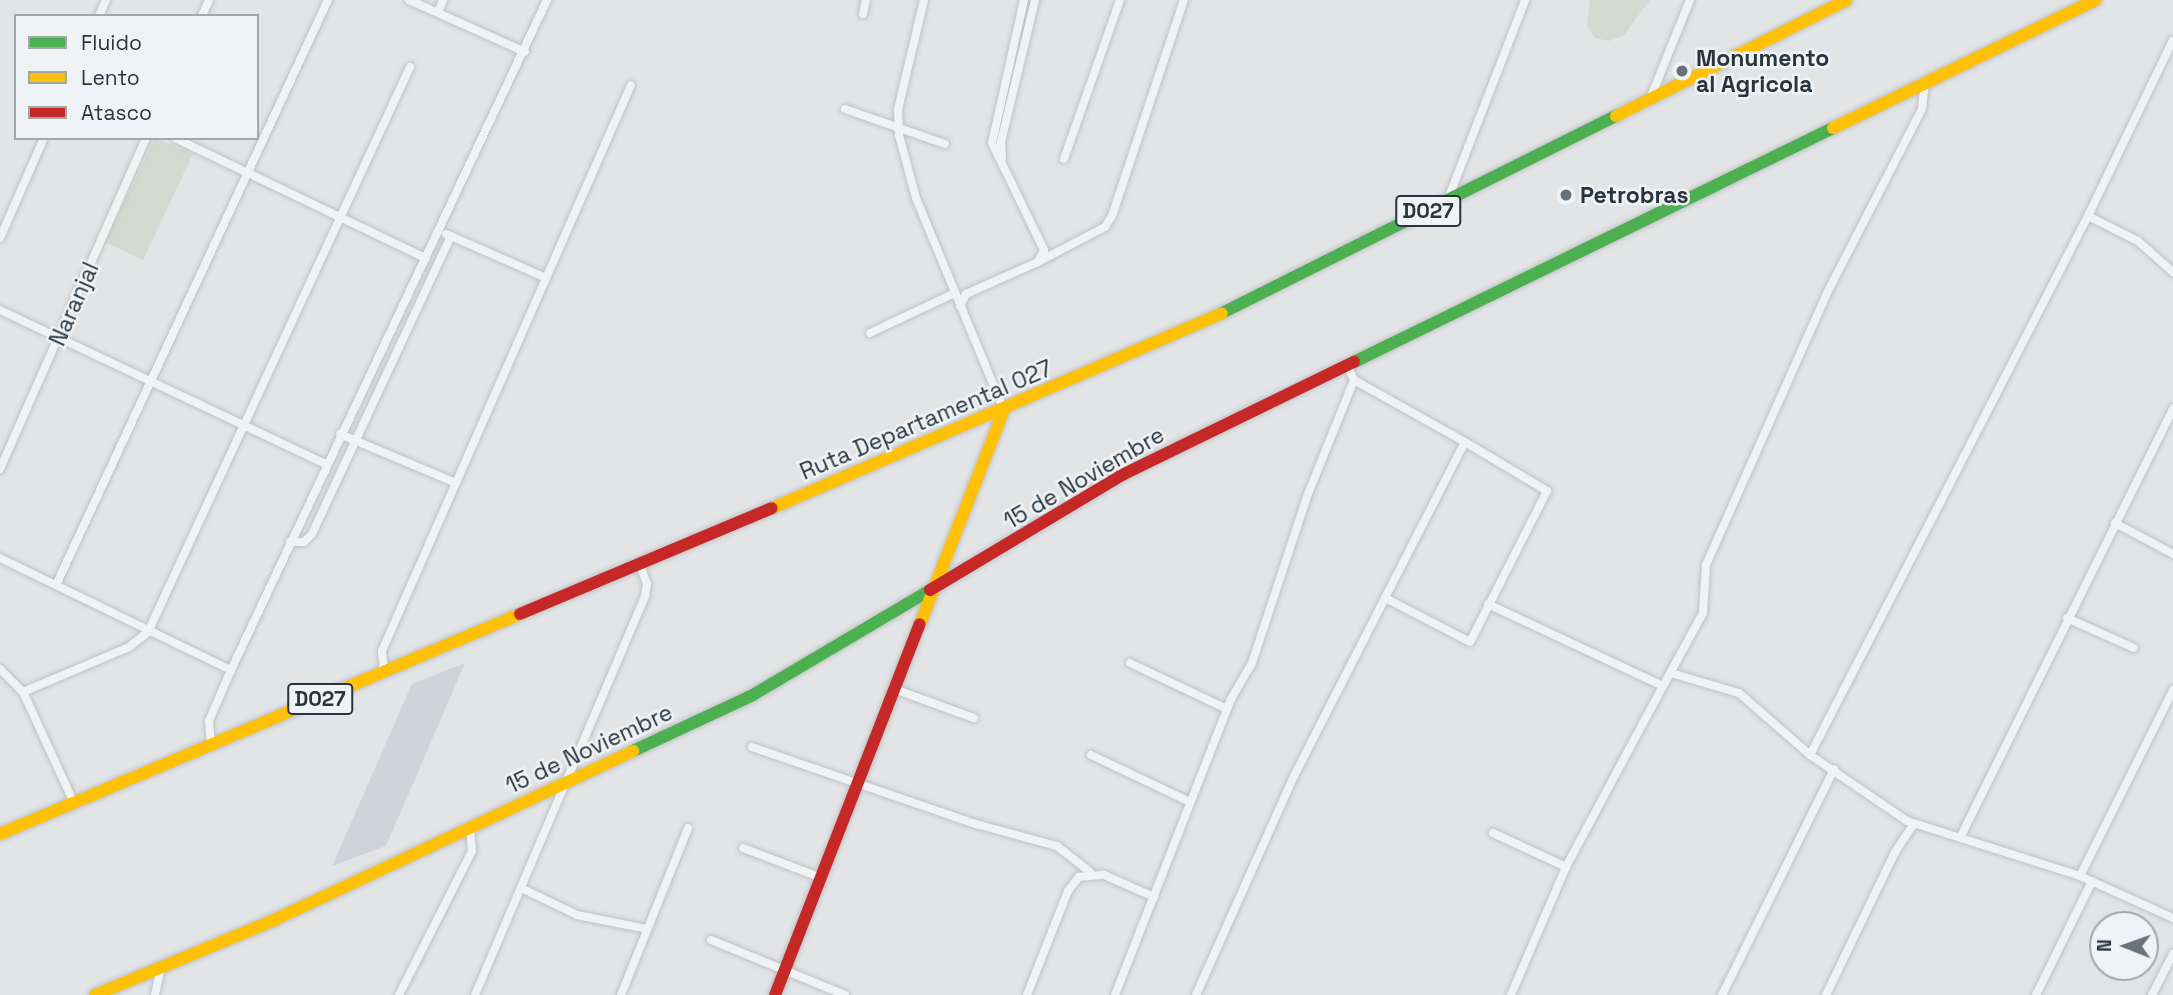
<!DOCTYPE html>
<style>
body{margin:0}
#map{position:relative;width:2173px;height:995px;overflow:hidden;background:#e2e4e6;font-family:"Space Grotesk",sans-serif}
div>[style]{position:absolute}
[style*='--x']{left:calc(var(--x)*1px);top:calc(var(--y)*1px);width:calc(var(--w)*1px);rotate:calc(var(--a)*1deg)}
.built>*{inset:0;background:#d0d4d9}
.green>*{inset:0;background:#d4dad2}
.roads{filter:drop-shadow(0 0 2px #c0c2c4) drop-shadow(0 0 2px #c0c2c4)}
.street>*{height:8px;margin:-4px;padding:0 4px;transform-origin:4px;border-radius:4px;background:#f1f2f4}
.fast>*{height:12px;margin:-6px;padding:0 6px;transform-origin:6px;border-radius:6px;background:#4caf50}
.slow>*{height:12px;margin:-6px;padding:0 6px;transform-origin:6px;border-radius:6px;background:#ffc107}
.jam>*{height:12px;margin:-6px;padding:0 6px;transform-origin:6px;border-radius:6px;background:#c62828}
.dots>*{width:19px;height:19px;translate:-50% -50%;box-sizing:border-box;border:4px solid #eff3f6;border-radius:50%}
span{translate:-50% -50%;white-space:nowrap;text-align:center;line-height:1.15;-webkit-text-stroke:5px #eff3f6;paint-order:stroke}
.shield-label span{padding:2px 5px;background:#eff3f6;border:2px solid;border-radius:5px;-webkit-text-stroke-width:0}
.shield-label{font-size:21px;color:#29343f;font-weight:700}
.poi-label{font-size:23px;color:#29343f;font-weight:700}
.left{translate:0 -50%;text-align:left}
.street-label{font-size:23px;color:#29343f}
.legend{position:absolute;left:14px;top:14px;width:245px;height:126px;box-sizing:border-box;background:#eff3f6;border:2px solid #a0a7ad;margin:0;padding:9px 12px;list-style:none;font-size:21px;color:#29343f}
.legend li{display:flex;align-items:center;gap:14px;height:35px}
.legend b{width:35px;border:2px solid #a0a7ad}
.north{position:absolute;left:2089px;top:911px;width:70px;height:70px;box-sizing:border-box;background:#eff3f6;border:2px solid #a0a7ad;border-radius:50%;rotate:271deg;font-size:19px;font-weight:700;line-height:28px;text-align:center;color:#29343f}
.north::after{content:'';display:block;margin:auto;width:24px;height:32px;background:#6a7279;clip-path:polygon(50% 0,100% 100%,50% 72%,0 100%)}
</style>
<div id="map">
<div class="built">
<div style="clip-path:polygon(465px 663px,386px 846px,332px 866px,412px 684px)"></div>
</div>
<div class="green">
<div style="clip-path:polygon(1590px 0,1650px 0,1624px 35px,1609px 41px,1595px 38px,1587px 26px)"></div>
<div style="clip-path:polygon(155px 138px,193px 154px,143px 260px,105px 242px)"></div>
</div>
<div class="roads">
<div class="street">
<div style="--x:409;--y:0;--w:127;--a:24.1"></div>
<div style="--x:924;--y:0;--w:112;--a:103.4"></div>
<div style="--x:898;--y:109;--w:26;--a:88"></div>
<div style="--x:899;--y:135;--w:65;--a:74.9"></div>
<div style="--x:916;--y:198;--w:230;--a:67.5"></div>
<div style="--x:438;--y:12;--w:13;--a:-67"></div>
<div style="--x:863;--y:14;--w:14;--a:-78"></div>
<div style="--x:99;--y:16;--w:17;--a:-66"></div>
<div style="--x:202;--y:16;--w:17;--a:-66"></div>
<div style="--x:1650;--y:99;--w:107;--a:-68"></div>
<div style="--x:845;--y:109;--w:106;--a:19.3"></div>
<div style="--x:175;--y:138;--w:278;--a:25.6"></div>
<div style="--x:1002;--y:159;--w:17;--a:-93"></div>
<div style="--x:1001;--y:142;--w:146;--a:-76.5"></div>
<div style="--x:1064;--y:159;--w:169;--a:-70.6"></div>
<div style="--x:1448;--y:199;--w:213;--a:-68.8"></div>
<div style="--x:2088;--y:216;--w:56;--a:26.6"></div>
<div style="--x:2138;--y:241;--w:47;--a:41.5"></div>
<div style="--x:446;--y:234;--w:109;--a:23.7"></div>
<div style="--x:0;--y:238;--w:109;--a:-66.3"></div>
<div style="--x:1038;--y:262;--w:76;--a:-27.6"></div>
<div style="--x:1105;--y:227;--w:13;--a:-58"></div>
<div style="--x:1112;--y:216;--w:228;--a:-71.6"></div>
<div style="--x:960;--y:306;--w:13;--a:-63"></div>
<div style="--x:966;--y:294;--w:79;--a:-24"></div>
<div style="--x:1038;--y:262;--w:13;--a:-63"></div>
<div style="--x:1044;--y:250;--w:119;--a:-115.9"></div>
<div style="--x:992;--y:143;--w:147;--a:-77.4"></div>
<div style="--x:0;--y:310;--w:361;--a:25.3"></div>
<div style="--x:870;--y:333;--w:94;--a:-25.2"></div>
<div style="--x:1354;--y:380;--w:127;--a:29.2"></div>
<div style="--x:340;--y:434;--w:126;--a:22.9"></div>
<div style="--x:0;--y:469;--w:362;--a:-66.2"></div>
<div style="--x:2115;--y:523;--w:66;--a:28.1"></div>
<div style="--x:290;--y:542;--w:14;--a:0"></div>
<div style="--x:304;--y:542;--w:11;--a:-45"></div>
<div style="--x:312;--y:534;--w:329;--a:-65"></div>
<div style="--x:0;--y:558;--w:257;--a:25.9"></div>
<div style="--x:57;--y:583;--w:643;--a:-65.07"></div>
<div style="--x:1488;--y:604;--w:193;--a:25.1"></div>
<div style="--x:1663;--y:686;--w:205;--a:118.2"></div>
<div style="--x:1566;--y:867;--w:139;--a:113.3"></div>
<div style="--x:2067;--y:618;--w:73;--a:24.1"></div>
<div style="--x:1130;--y:663;--w:107;--a:25.4"></div>
<div style="--x:0;--y:669;--w:33;--a:45"></div>
<div style="--x:23;--y:692;--w:122;--a:65.3"></div>
<div style="--x:384;--y:671;--w:20;--a:-96"></div>
<div style="--x:382;--y:651;--w:618;--a:-66.25"></div>
<div style="--x:1671;--y:673;--w:71;--a:16.4"></div>
<div style="--x:1739;--y:693;--w:94;--a:41.1"></div>
<div style="--x:1810;--y:755;--w:117;--a:34.2"></div>
<div style="--x:1907;--y:821;--w:182;--a:17.6"></div>
<div style="--x:2080;--y:876;--w:102;--a:24.3"></div>
<div style="--x:1663;--y:686;--w:83;--a:-61.3"></div>
<div style="--x:1703;--y:613;--w:48;--a:-86.4"></div>
<div style="--x:1706;--y:565;--w:298;--a:-66"></div>
<div style="--x:1827;--y:293;--w:207;--a:-62.7"></div>
<div style="--x:1922;--y:109;--w:18;--a:-84"></div>
<div style="--x:1924;--y:91;--w:9;--a:-117"></div>
<div style="--x:897;--y:690;--w:82;--a:20"></div>
<div style="--x:23;--y:692;--w:115;--a:-23"></div>
<div style="--x:129;--y:647;--w:24;--a:-38"></div>
<div style="--x:148;--y:632;--w:623;--a:-65.12"></div>
<div style="--x:211;--y:745;--w:24;--a:-95"></div>
<div style="--x:209;--y:721;--w:56;--a:-66.7"></div>
<div style="--x:231;--y:670;--w:741;--a:-64.75"></div>
<div style="--x:752;--y:747;--w:237;--a:19"></div>
<div style="--x:976;--y:824;--w:84;--a:15.2"></div>
<div style="--x:1057;--y:846;--w:42;--a:38.2"></div>
<div style="--x:1091;--y:755;--w:110;--a:25.4"></div>
<div style="--x:1810;--y:755;--w:606;--a:-62.72"></div>
<div style="--x:2088;--y:216;--w:195;--a:-64.2"></div>
<div style="--x:1493;--y:833;--w:81;--a:25"></div>
<div style="--x:1961;--y:836;--w:478;--a:-63.6"></div>
<div style="--x:743;--y:848;--w:85;--a:20.8"></div>
<div style="--x:2080;--y:876;--w:208;--a:-63.4"></div>
<div style="--x:521;--y:888;--w:62;--a:25.7"></div>
<div style="--x:577;--y:915;--w:71;--a:11.3"></div>
<div style="--x:711;--y:940;--w:145;--a:22.3"></div>
<div style="--x:155;--y:995;--w:29;--a:-78"></div>
<div style="--x:399;--y:995;--w:161;--a:-63.1"></div>
<div style="--x:472;--y:851;--w:23;--a:-95"></div>
<div style="--x:475;--y:995;--w:434;--a:-66.9"></div>
<div style="--x:645;--y:596;--w:12;--a:-81"></div>
<div style="--x:647;--y:584;--w:20;--a:-110"></div>
<div style="--x:621;--y:995;--w:180;--a:-68.1"></div>
<div style="--x:1027;--y:995;--w:112;--a:-68.5"></div>
<div style="--x:1068;--y:891;--w:18;--a:-52"></div>
<div style="--x:1079;--y:877;--w:25;--a:-5"></div>
<div style="--x:1104;--y:875;--w:55;--a:23.7"></div>
<div style="--x:1115;--y:995;--w:318;--a:-68.6"></div>
<div style="--x:1231;--y:699;--w:42;--a:-59.7"></div>
<div style="--x:1252;--y:663;--w:178;--a:-71.7"></div>
<div style="--x:1308;--y:494;--w:123;--a:-68"></div>
<div style="--x:1354;--y:380;--w:17;--a:-115"></div>
<div style="--x:1196;--y:995;--w:240;--a:-65.9"></div>
<div style="--x:1294;--y:776;--w:200;--a:-62.9"></div>
<div style="--x:1385;--y:598;--w:175;--a:-62.9"></div>
<div style="--x:1465;--y:442;--w:96;--a:30.9"></div>
<div style="--x:1547;--y:491;--w:169;--a:117"></div>
<div style="--x:1470;--y:642;--w:96;--a:-152.6"></div>
<div style="--x:1722;--y:995;--w:252;--a:-63.6"></div>
<div style="--x:1826;--y:995;--w:159;--a:-64.2"></div>
<div style="--x:1895;--y:852;--w:34;--a:-56"></div>
<div style="--x:2036;--y:995;--w:127;--a:-63.8"></div>
<div style="--x:2152;--y:995;--w:46;--a:-62.9"></div>
</div>
<div class="fast">
<div style="--x:1222;--y:313;--w:441;--a:-26.6"></div>
<div style="--x:1354;--y:362;--w:533;--a:-26.04"></div>
<div style="--x:633;--y:751;--w:130;--a:-25"></div>
<div style="--x:751;--y:696;--w:208;--a:-30.6"></div>
</div>
<div class="slow">
<div style="--x:1616;--y:116;--w:258;--a:-26.7"></div>
<div style="--x:1833;--y:128;--w:292;--a:-26"></div>
<div style="--x:772;--y:508;--w:490;--a:-23.4"></div>
<div style="--x:920;--y:624;--w:230;--a:-68.6"></div>
<div style="--x:0;--y:834;--w:565;--a:-22.93"></div>
<div style="--x:95;--y:995;--w:194;--a:-22.7"></div>
<div style="--x:274;--y:920;--w:397;--a:-25.2"></div>
</div>
<div class="jam">
<div style="--x:930;--y:590;--w:226;--a:-30.9"></div>
<div style="--x:1124;--y:474;--w:256;--a:-26"></div>
<div style="--x:520;--y:614;--w:273;--a:-22.8"></div>
<div style="--x:775;--y:995;--w:398;--a:-68.7"></div>
</div>
</div>
<div class="dots">
<div style="left:1682px;top:71px;background:#6a7279"></div>
<div style="left:1566px;top:195px;background:#6a7279"></div>
</div>
<div class="shield-label">
<span style="left:1428px;top:211px">D027</span>
<span style="left:320px;top:699px">D027</span>
</div>
<div class="poi-label">
<span class="left" style="left:1696px;top:71px">Monumento<br>al Agricola</span>
<span class="left" style="left:1580px;top:195px">Petrobras</span>
</div>
<div class="street-label">
<span style="left:74px;top:304px;rotate:-66deg">Naranjal</span>
<span style="left:926px;top:420px;rotate:-23deg">Ruta Departamental 027</span>
<span style="left:1084px;top:478px;rotate:-30deg">15 de Noviembre</span>
<span style="left:589px;top:749px;rotate:-25deg">15 de Noviembre</span>
</div>
<ul class="legend">
<li><b style="height:9px;background:#4caf50"></b>Fluido</li>
<li><b style="height:9px;background:#ffc107"></b>Lento</li>
<li><b style="height:9px;background:#c62828"></b>Atasco</li>
</ul>
<div class="north">N</div>
</div>
